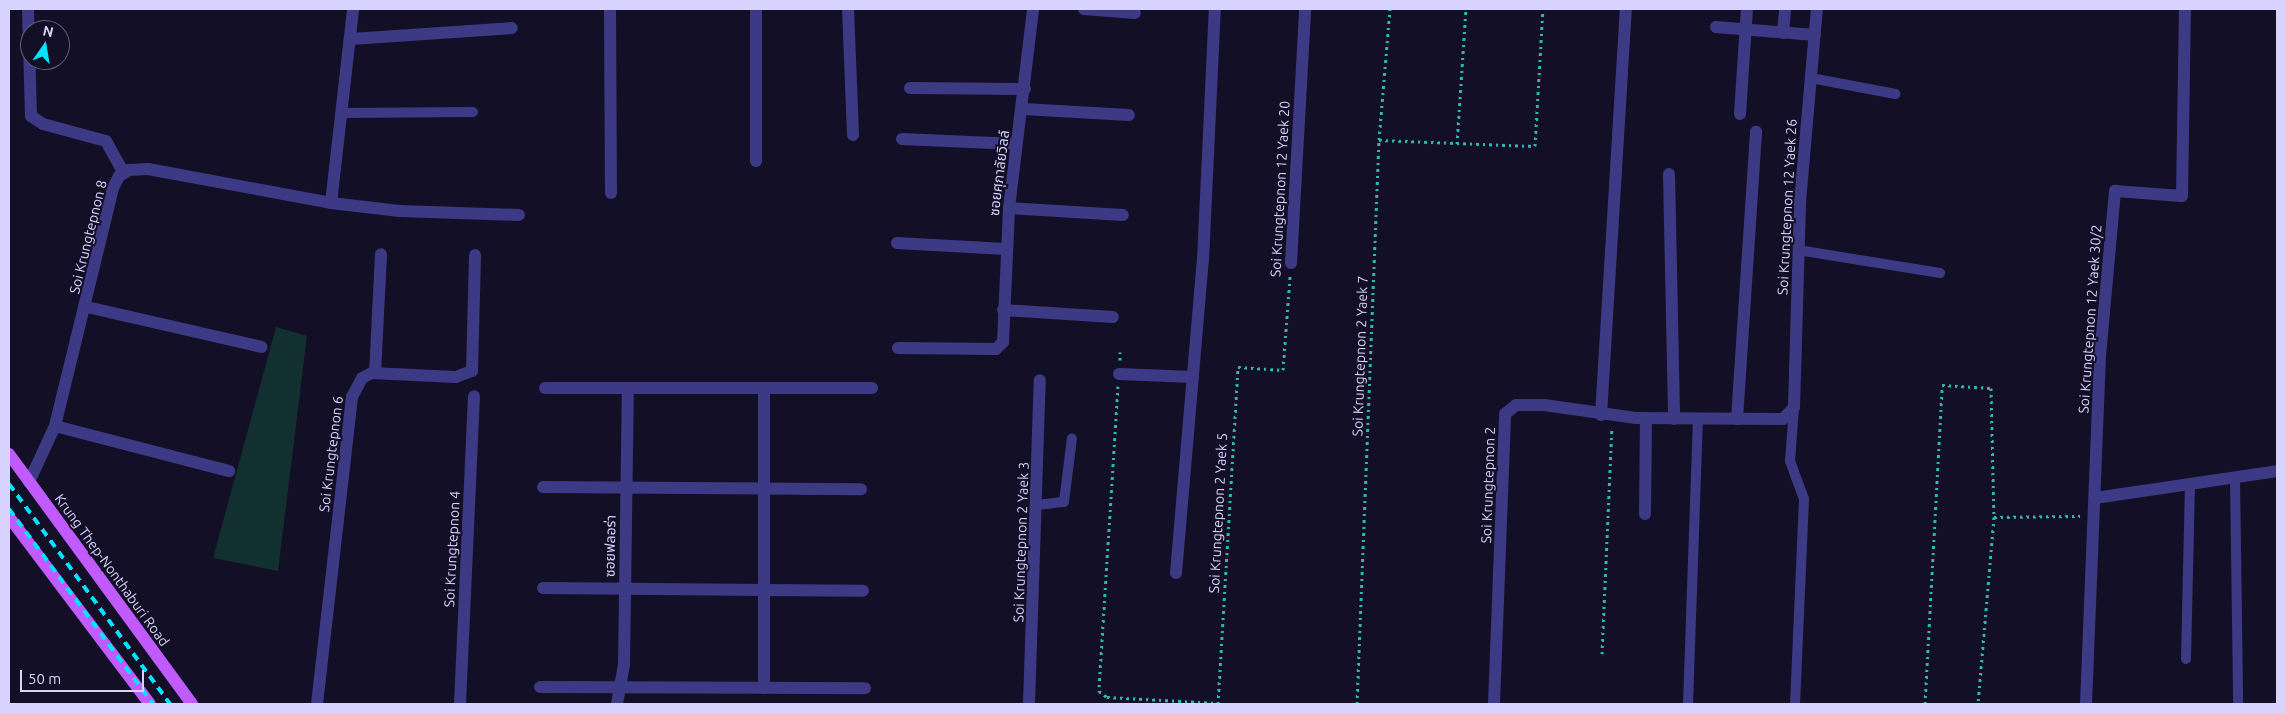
<!DOCTYPE html>
<meta charset="utf-8">
<style>
body{margin:0}
#map{position:relative;width:2286px;height:713px;overflow:hidden;background:#130f26;font-family:Ubuntu,"Noto Sans Thai",sans-serif}
div>[style]{position:absolute}
[style*='--x']{left:calc(var(--x)*1px);top:calc(var(--y)*1px);width:calc(var(--w)*1px);rotate:calc(var(--a)*1deg)}
.green>*{inset:0;background:#12302f}
.path>*{height:3px;margin-top:-1.5px;transform-origin:0;background:repeating-linear-gradient(90deg,#2fb8b0 0 2.5px,transparent 0 6.5px)}
.service>*{height:10px;margin:-5px;padding:0 5px;transform-origin:5px;border-radius:5px;background:#3d3a85}
.minor>*{height:12px;margin:-6px;padding:0 6px;transform-origin:6px;border-radius:6px;background:#3d3a85}
.primary>*{height:12px;margin:-6px;padding:0 6px;transform-origin:6px;border-radius:6px;background:#c25bff}
.rail>*{height:4px;margin-top:-2px;transform-origin:0;background:repeating-linear-gradient(90deg,#00e5ff 0 8px,transparent 0 14px)}
span{translate:-50% -50%;white-space:nowrap;text-align:center;line-height:1.15;-webkit-text-stroke:4px #130f26;paint-order:stroke}
.street-label{font-size:14px;color:#d9d4ff}
.frame{position:absolute;inset:0;border:10px solid #d9d4ff;pointer-events:none}
.north{position:absolute;left:20px;top:20px;width:50px;height:50px;box-sizing:border-box;background:#130f26;border:1px solid #625e7d;border-radius:50%;rotate:13deg;font-size:14px;font-weight:700;line-height:20px;text-align:center;color:#d9d4ff}
.north::after{content:'';display:block;margin:auto;width:18px;height:22px;background:#00e5ff;clip-path:polygon(50% 0,100% 100%,50% 72%,0 100%)}
.scale{position:absolute;left:20px;top:670px;width:124px;height:22px;box-sizing:border-box;border:2px solid #d9d4ff;border-top:0;padding-left:6px;font-size:15px;line-height:18px;white-space:nowrap;color:#d9d4ff;-webkit-text-stroke:4px #130f26;paint-order:stroke}
</style>
<div id="map">
<div class="green">
<div style="clip-path:polygon(276px 327px,307px 336px,278px 571px,213px 558px)"></div>
</div>
<div class="path">
<div style="--x:1379;--y:140;--w:156;--a:2.2"></div>
<div style="--x:1535;--y:146;--w:137;--a:-86.7"></div>
<div style="--x:1457;--y:144;--w:135;--a:-86.2"></div>
<div style="--x:1120;--y:360;--w:8;--a:-90"></div>
<div style="--x:1118;--y:386;--w:306;--a:93.6"></div>
<div style="--x:1099;--y:691;--w:10;--a:37"></div>
<div style="--x:1107;--y:697;--w:111;--a:3.1"></div>
<div style="--x:1994;--y:517;--w:86;--a:-0.7"></div>
<div style="--x:1602;--y:654;--w:227;--a:-87.5"></div>
<div style="--x:1218;--y:704;--w:338;--a:-86.6"></div>
<div style="--x:1238;--y:367;--w:45;--a:3.8"></div>
<div style="--x:1283;--y:370;--w:94;--a:-85.7"></div>
<div style="--x:1357;--y:704;--w:564;--a:-87.77"></div>
<div style="--x:1379;--y:140;--w:131;--a:-85.2"></div>
<div style="--x:1925;--y:704;--w:319;--a:-86.9"></div>
<div style="--x:1942;--y:385;--w:49;--a:3.5"></div>
<div style="--x:1991;--y:388;--w:129;--a:88.7"></div>
<div style="--x:1994;--y:517;--w:188;--a:94.9"></div>
</div>
<div class="service">
<div style="--x:1811;--y:78;--w:86;--a:10.7"></div>
<div style="--x:342;--y:113;--w:131;--a:-0.4"></div>
<div style="--x:1798;--y:250;--w:144;--a:9.2"></div>
<div style="--x:1794;--y:407;--w:54;--a:94.2"></div>
<div style="--x:1790;--y:461;--w:40;--a:69.8"></div>
<div style="--x:1804;--y:499;--w:205;--a:92.5"></div>
<div style="--x:2235;--y:477;--w:227;--a:89.2"></div>
<div style="--x:1038;--y:505;--w:26;--a:-7"></div>
<div style="--x:1064;--y:502;--w:64;--a:-82.9"></div>
<div style="--x:2186;--y:659;--w:175;--a:-88.7"></div>
<div style="--x:1688;--y:704;--w:285;--a:-88"></div>
</div>
<div class="minor">
<div style="--x:28;--y:9;--w:107;--a:88.4"></div>
<div style="--x:31;--y:116;--w:14;--a:34"></div>
<div style="--x:43;--y:124;--w:65;--a:15.1"></div>
<div style="--x:106;--y:141;--w:37;--a:61"></div>
<div style="--x:610;--y:9;--w:184;--a:89.7"></div>
<div style="--x:756;--y:9;--w:152;--a:90"></div>
<div style="--x:848;--y:9;--w:126;--a:87.7"></div>
<div style="--x:1084;--y:9;--w:51;--a:4.5"></div>
<div style="--x:1716;--y:27;--w:99;--a:4.6"></div>
<div style="--x:1783;--y:33;--w:24;--a:-85"></div>
<div style="--x:351;--y:39;--w:161;--a:-3.9"></div>
<div style="--x:910;--y:88;--w:115;--a:0.5"></div>
<div style="--x:1023;--y:109;--w:106;--a:3.2"></div>
<div style="--x:1740;--y:114;--w:105;--a:-86.2"></div>
<div style="--x:902;--y:139;--w:114;--a:2.5"></div>
<div style="--x:1669;--y:174;--w:245;--a:88.8"></div>
<div style="--x:331;--y:203;--w:195;--a:-83.5"></div>
<div style="--x:1009;--y:208;--w:114;--a:3.5"></div>
<div style="--x:897;--y:243;--w:109;--a:3.2"></div>
<div style="--x:1291;--y:263;--w:254;--a:-86.8"></div>
<div style="--x:87;--y:307;--w:179;--a:12.9"></div>
<div style="--x:1003;--y:310;--w:110;--a:3.6"></div>
<div style="--x:898;--y:348;--w:98;--a:0.6"></div>
<div style="--x:996;--y:349;--w:10;--a:-45"></div>
<div style="--x:1003;--y:342;--w:134;--a:-87.4"></div>
<div style="--x:1009;--y:208;--w:200;--a:-83.1"></div>
<div style="--x:375;--y:373;--w:119;--a:-87.1"></div>
<div style="--x:1119;--y:374;--w:74;--a:2.3"></div>
<div style="--x:545;--y:388;--w:327;--a:0"></div>
<div style="--x:764;--y:388;--w:300;--a:90"></div>
<div style="--x:1601;--y:415;--w:407;--a:-86.5"></div>
<div style="--x:1737;--y:419;--w:288;--a:-86.2"></div>
<div style="--x:55;--y:426;--w:180;--a:14.5"></div>
<div style="--x:29;--y:482;--w:62;--a:-65.1"></div>
<div style="--x:55;--y:426;--w:245;--a:-76.3"></div>
<div style="--x:113;--y:188;--w:13;--a:-63"></div>
<div style="--x:119;--y:176;--w:12;--a:-31"></div>
<div style="--x:129;--y:170;--w:19;--a:-3"></div>
<div style="--x:148;--y:169;--w:186;--a:10.5"></div>
<div style="--x:331;--y:203;--w:69;--a:6.6"></div>
<div style="--x:400;--y:211;--w:119;--a:1.9"></div>
<div style="--x:543;--y:487;--w:318;--a:0.4"></div>
<div style="--x:2095;--y:498;--w:184;--a:-8.4"></div>
<div style="--x:1645;--y:514;--w:96;--a:-89.4"></div>
<div style="--x:1176;--y:573;--w:314;--a:-85.1"></div>
<div style="--x:1203;--y:260;--w:251;--a:-87.3"></div>
<div style="--x:543;--y:588;--w:320;--a:0.5"></div>
<div style="--x:540;--y:687;--w:325;--a:0.2"></div>
<div style="--x:317;--y:704;--w:309;--a:-83.5"></div>
<div style="--x:352;--y:397;--w:21;--a:-62"></div>
<div style="--x:362;--y:378;--w:11;--a:-27"></div>
<div style="--x:372;--y:373;--w:84;--a:2.7"></div>
<div style="--x:456;--y:377;--w:17;--a:-21"></div>
<div style="--x:472;--y:371;--w:116;--a:-88.5"></div>
<div style="--x:460;--y:704;--w:308;--a:-87.4"></div>
<div style="--x:617;--y:704;--w:40;--a:-80"></div>
<div style="--x:624;--y:665;--w:277;--a:-89.2"></div>
<div style="--x:1029;--y:704;--w:324;--a:-88.1"></div>
<div style="--x:1494;--y:704;--w:290;--a:-87.8"></div>
<div style="--x:1505;--y:414;--w:14;--a:-39"></div>
<div style="--x:1516;--y:405;--w:28;--a:0"></div>
<div style="--x:1544;--y:405;--w:93;--a:8"></div>
<div style="--x:1636;--y:418;--w:147;--a:0.4"></div>
<div style="--x:1783;--y:419;--w:16;--a:-47"></div>
<div style="--x:1794;--y:407;--w:205;--a:-88.3"></div>
<div style="--x:1800;--y:202;--w:194;--a:-85"></div>
<div style="--x:2086;--y:704;--w:348;--a:-87.7"></div>
<div style="--x:2100;--y:356;--w:166;--a:-84.8"></div>
<div style="--x:2115;--y:191;--w:67;--a:4.3"></div>
<div style="--x:2182;--y:196;--w:187;--a:-89.1"></div>
</div>
<div class="primary">
<div style="--x:9;--y:454;--w:310;--a:53.8"></div>
<div style="--x:9;--y:517;--w:234;--a:53"></div>
</div>
<div class="rail">
<div style="--x:9;--y:484;--w:273;--a:53.8"></div>
<div style="--x:9;--y:509;--w:242;--a:53.6"></div>
</div>
<div class="street-label">
<span style="left:999px;top:173px;rotate:-83deg">ซอยศุภาลัยวิลล์</span>
<span style="left:1280px;top:189px;rotate:-87deg">Soi Krungtepnon 12 Yaek 20</span>
<span style="left:1787px;top:207px;rotate:-87deg">Soi Krungtepnon 12 Yaek 26</span>
<span style="left:88px;top:237px;rotate:-76deg">Soi Krungtepnon 8</span>
<span style="left:2090px;top:319px;rotate:-86deg">Soi Krungtepnon 12 Yaek 30/2</span>
<span style="left:1360px;top:356px;rotate:-88deg">Soi Krungtepnon 2 Yaek 7</span>
<span style="left:331px;top:454px;rotate:-83deg">Soi Krungtepnon 6</span>
<span style="left:1488px;top:485px;rotate:-88deg">Soi Krungtepnon 2</span>
<span style="left:1218px;top:513px;rotate:-87deg">Soi Krungtepnon 2 Yaek 5</span>
<span style="left:1021px;top:542px;rotate:-88deg">Soi Krungtepnon 2 Yaek 3</span>
<span style="left:610px;top:546px;rotate:-89deg">ซอยฟลอร่า</span>
<span style="left:452px;top:549px;rotate:-87deg">Soi Krungtepnon 4</span>
<span style="left:112px;top:570px;rotate:54deg">Krung Thep-Nonthaburi Road</span>
</div>
<div class="frame"></div>
<div class="north">N</div>
<div class="scale">50 m</div>
</div>
